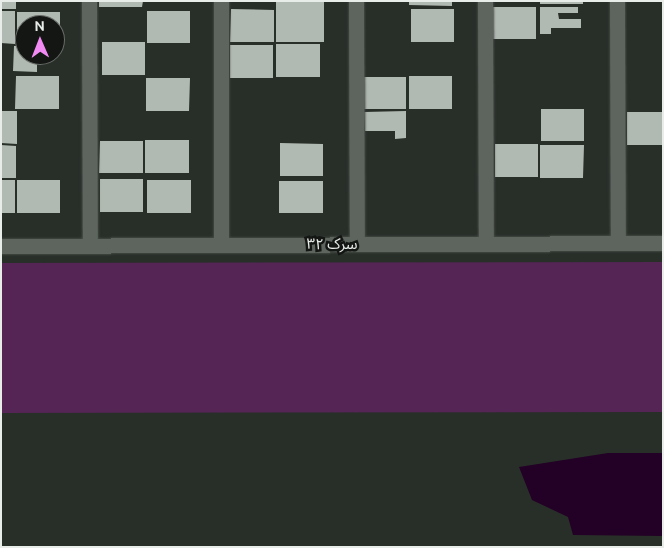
<!DOCTYPE html>
<meta charset="utf-8">
<style>
body{margin:0}
#map{position:relative;width:664px;height:548px;overflow:hidden;background:#282f29;font-family:Ubuntu,"Noto Sans Arabic",sans-serif}
div>[style]{position:absolute}
[style*='--x']{left:calc(var(--x)*1px);top:calc(var(--y)*1px);width:calc(var(--w)*1px);rotate:calc(var(--a)*1deg)}
.green>*{inset:0;background:#542555}
.water>*{inset:0;background:#230025}
.building>*{inset:0;background:#b1bab2}
.roads{filter:drop-shadow(0 0 1px #454a45) drop-shadow(0 0 1px #454a45)}
.street>*{height:15px;margin:-7.5px;padding:0 7.5px;transform-origin:7.5px;border-radius:7.5px;background:#5d655e}
span{translate:-50% -50%;white-space:nowrap;text-align:center;line-height:1.15;-webkit-text-stroke:5px #131613;paint-order:stroke}
.street-label{font-size:15px;color:#e9ede9}
.frame{position:absolute;inset:0;border:2px solid #e9ede9;pointer-events:none}
.north{position:absolute;left:15px;top:15px;width:50px;height:50px;box-sizing:border-box;background:#131613;border:1px solid #696c69;border-radius:50%;rotate:359deg;font-size:14px;font-weight:700;line-height:20px;text-align:center;color:#e9ede9}
.north::after{content:'';display:block;margin:auto;width:18px;height:22px;background:#f28af3;clip-path:polygon(50% 0,100% 100%,50% 72%,0 100%)}
</style>
<div id="map">
<div class="green">
<div style="clip-path:polygon(663px 262px,663px 412px,1px 413px,1px 263px)"></div>
</div>
<div class="water">
<div style="clip-path:polygon(608px 453px,663px 453px,663px 536px,573px 535px,568px 517px,532px 500px,519px 467px)"></div>
</div>
<div class="building">
<div style="clip-path:polygon(1px 1px,16px 1px,16px 9px,1px 9px)"></div>
<div style="clip-path:polygon(99px 1px,143px 1px,142px 7px,99px 7px)"></div>
<div style="clip-path:polygon(276px 1px,324px 1px,324px 42px,276px 42px)"></div>
<div style="clip-path:polygon(409px 1px,452px 1px,452px 6px,409px 5px)"></div>
<div style="clip-path:polygon(540px 1px,583px 1px,583px 4px,540px 4px)"></div>
<div style="clip-path:polygon(493px 7px,536px 7px,536px 39px,493px 39px)"></div>
<div style="clip-path:polygon(540px 7px,578px 7px,578px 13px,558px 13px,559px 19px,581px 19px,581px 28px,551px 28px,551px 34px,540px 34px)"></div>
<div style="clip-path:polygon(231px 9px,274px 10px,274px 42px,230px 42px)"></div>
<div style="clip-path:polygon(411px 9px,454px 9px,454px 42px,411px 42px)"></div>
<div style="clip-path:polygon(1px 11px,15px 11px,15px 44px,1px 43px)"></div>
<div style="clip-path:polygon(147px 11px,190px 11px,190px 43px,147px 43px)"></div>
<div style="clip-path:polygon(17px 12px,60px 12px,60px 45px,55px 45px,55px 25px,25px 25px,25px 45px,17px 44px)"></div>
<div style="clip-path:polygon(102px 42px,145px 42px,145px 75px,102px 75px)"></div>
<div style="clip-path:polygon(276px 44px,320px 44px,320px 77px,276px 77px)"></div>
<div style="clip-path:polygon(230px 45px,273px 45px,273px 78px,230px 78px)"></div>
<div style="clip-path:polygon(14px 46px,25px 46px,25px 55px,37px 55px,37px 72px,13px 71px)"></div>
<div style="clip-path:polygon(16px 76px,59px 76px,59px 109px,15px 109px)"></div>
<div style="clip-path:polygon(409px 76px,452px 76px,452px 109px,409px 109px)"></div>
<div style="clip-path:polygon(363px 77px,406px 77px,406px 109px,363px 109px)"></div>
<div style="clip-path:polygon(146px 78px,190px 78px,189px 111px,146px 111px)"></div>
<div style="clip-path:polygon(541px 109px,584px 109px,584px 141px,541px 141px)"></div>
<div style="clip-path:polygon(1px 111px,17px 111px,17px 144px,1px 143px)"></div>
<div style="clip-path:polygon(406px 111px,406px 138px,395px 139px,395px 131px,365px 131px,364px 112px)"></div>
<div style="clip-path:polygon(627px 112px,663px 112px,663px 145px,627px 145px)"></div>
<div style="clip-path:polygon(145px 140px,189px 140px,189px 173px,145px 173px)"></div>
<div style="clip-path:polygon(100px 141px,143px 141px,143px 173px,99px 173px)"></div>
<div style="clip-path:polygon(280px 143px,323px 144px,323px 176px,280px 176px)"></div>
<div style="clip-path:polygon(495px 144px,538px 144px,538px 177px,495px 177px)"></div>
<div style="clip-path:polygon(1px 145px,16px 146px,16px 178px,1px 178px)"></div>
<div style="clip-path:polygon(540px 145px,584px 145px,583px 178px,540px 178px)"></div>
<div style="clip-path:polygon(100px 179px,143px 179px,143px 212px,100px 212px)"></div>
<div style="clip-path:polygon(1px 180px,15px 180px,15px 213px,1px 213px)"></div>
<div style="clip-path:polygon(17px 180px,60px 180px,60px 213px,17px 213px)"></div>
<div style="clip-path:polygon(147px 180px,191px 180px,191px 213px,147px 213px)"></div>
<div style="clip-path:polygon(279px 181px,323px 181px,323px 213px,279px 213px)"></div>
</div>
<div class="roads">
<div class="street">
<div style="--x:89;--y:1;--w:244;--a:89.8"></div>
<div style="--x:221;--y:1;--w:244;--a:90"></div>
<div style="--x:356;--y:1;--w:243;--a:89.8"></div>
<div style="--x:485;--y:1;--w:243;--a:89.8"></div>
<div style="--x:617;--y:1;--w:242;--a:89.8"></div>
<div style="--x:1;--y:246;--w:662;--a:-0.26"></div>
</div>
</div>
<div class="street-label">
<span style="left:332px;top:244px">سرک ۳۲</span>
</div>
<div class="frame"></div>
<div class="north">N</div>
</div>
